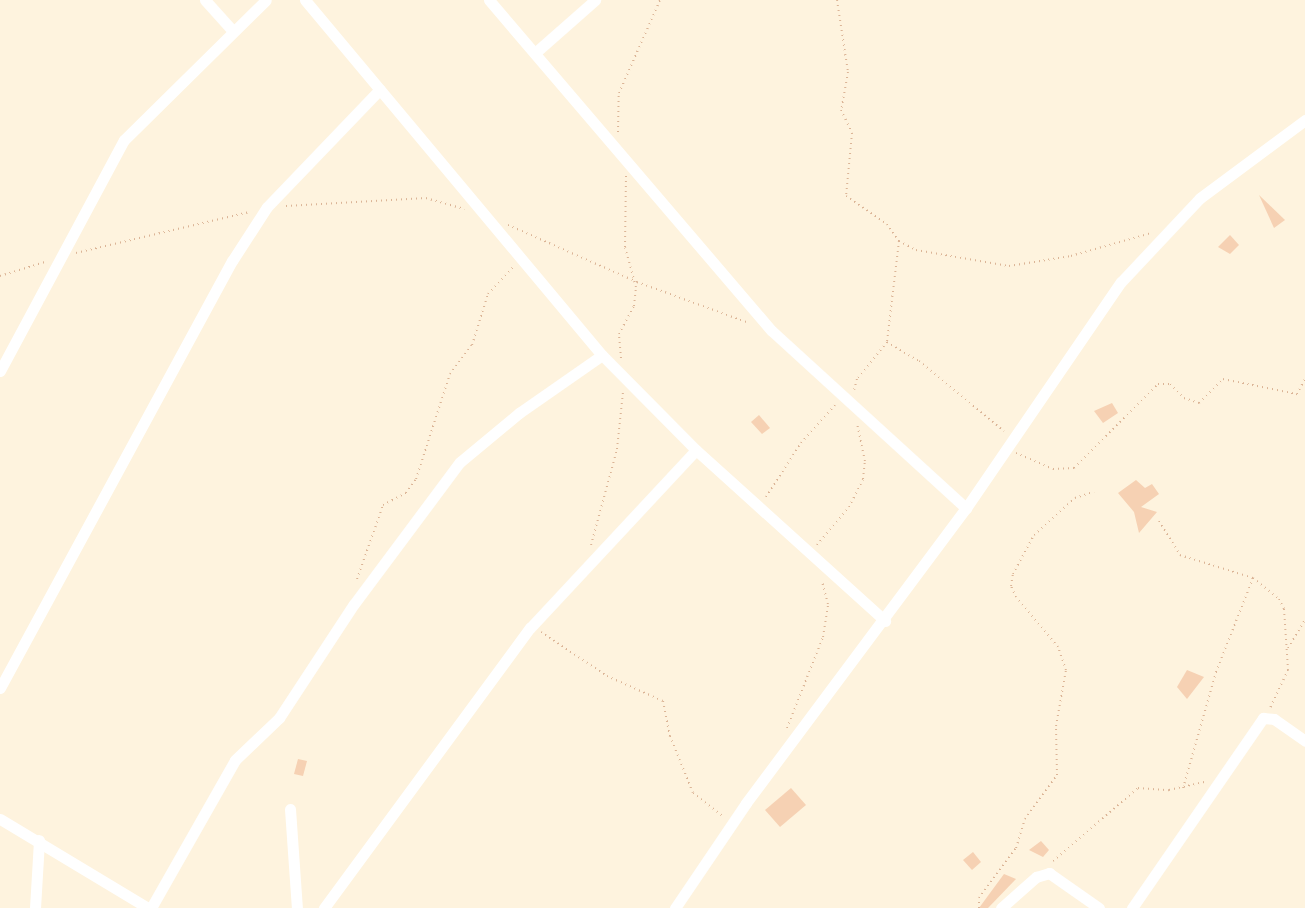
<!DOCTYPE html>
<style>
body{margin:0}
#map{position:relative;width:1305px;height:908px;overflow:hidden;background:#fef3de;font-family:Jost,sans-serif}
div>[style]{position:absolute}
[style*='--x']{left:calc(var(--x)*1px);top:calc(var(--y)*1px);width:calc(var(--w)*1px);rotate:calc(var(--a)*1deg)}
.building>*{inset:0;background:#f6d1b3}
.path>*{height:2px;margin-top:-1px;transform-origin:0;background:repeating-linear-gradient(90deg,#dbb496 0 1px,transparent 0 5px)}
.minor>*{height:11px;margin:-5.5px;padding:0 5.5px;transform-origin:5.5px;border-radius:5.5px;background:#fff}
span{translate:-50% -50%;white-space:nowrap;text-align:center;line-height:1.15;-webkit-text-stroke:4px #fff6e6;paint-order:stroke}
</style>
<div id="map">
<div class="building">
<div style="clip-path:polygon(1259px 195px,1285px 220px,1274px 228px)"></div>
<div style="clip-path:polygon(1230px 235px,1239px 245px,1230px 254px,1218px 247px)"></div>
<div style="clip-path:polygon(1112px 403px,1118px 413px,1103px 423px,1094px 411px)"></div>
<div style="clip-path:polygon(759px 415px,770px 428px,762px 434px,751px 422px)"></div>
<div style="clip-path:polygon(1136px 480px,1145px 488px,1152px 484px,1159px 494px,1141px 507px,1157px 512px,1139px 533px,1134px 512px,1118px 493px)"></div>
<div style="clip-path:polygon(1187px 670px,1204px 677px,1187px 699px,1177px 687px)"></div>
<div style="clip-path:polygon(298px 759px,307px 761px,303px 776px,294px 774px)"></div>
<div style="clip-path:polygon(791px 788px,806px 805px,780px 827px,765px 810px)"></div>
<div style="clip-path:polygon(1041px 841px,1049px 850px,1043px 857px,1029px 850px)"></div>
<div style="clip-path:polygon(973px 852px,981px 862px,972px 870px,963px 860px)"></div>
<div style="clip-path:polygon(1004px 874px,1016px 879px,988px 908px,979px 908px)"></div>
</div>
<div class="path">
<div style="--x:837;--y:0;--w:73;--a:81.3"></div>
<div style="--x:848;--y:72;--w:39;--a:100"></div>
<div style="--x:841;--y:110;--w:25;--a:64"></div>
<div style="--x:852;--y:133;--w:63;--a:95.4"></div>
<div style="--x:846;--y:196;--w:50;--a:34.3"></div>
<div style="--x:887;--y:224;--w:21;--a:55"></div>
<div style="--x:899;--y:241;--w:102;--a:96.8"></div>
<div style="--x:887;--y:342;--w:48;--a:129"></div>
<div style="--x:857;--y:379;--w:11;--a:105"></div>
<div style="--x:618;--y:132;--w:39;--a:-89"></div>
<div style="--x:619;--y:93;--w:102;--a:-66.2"></div>
<div style="--x:286;--y:206;--w:140;--a:-3.3"></div>
<div style="--x:426;--y:198;--w:40;--a:16"></div>
<div style="--x:508;--y:225;--w:141;--a:23.8"></div>
<div style="--x:637;--y:282;--w:119;--a:20.1"></div>
<div style="--x:899;--y:241;--w:19;--a:28"></div>
<div style="--x:916;--y:250;--w:94;--a:9.8"></div>
<div style="--x:1009;--y:266;--w:63;--a:-9.2"></div>
<div style="--x:1071;--y:256;--w:83;--a:-16"></div>
<div style="--x:76;--y:253;--w:178;--a:-13.3"></div>
<div style="--x:0;--y:276;--w:47;--a:-17.3"></div>
<div style="--x:887;--y:342;--w:37;--a:31"></div>
<div style="--x:919;--y:361;--w:110;--a:39.5"></div>
<div style="--x:621;--y:358;--w:24;--a:-95"></div>
<div style="--x:619;--y:334;--w:32;--a:-62"></div>
<div style="--x:634;--y:306;--w:19;--a:-84"></div>
<div style="--x:636;--y:287;--w:41;--a:-105.4"></div>
<div style="--x:625;--y:247;--w:71;--a:-89.2"></div>
<div style="--x:1016;--y:453;--w:40;--a:23.4"></div>
<div style="--x:1053;--y:469;--w:21;--a:-3"></div>
<div style="--x:1074;--y:468;--w:119;--a:-45"></div>
<div style="--x:1158;--y:384;--w:12;--a:0"></div>
<div style="--x:1170;--y:384;--w:20;--a:45"></div>
<div style="--x:1184;--y:398;--w:16;--a:18"></div>
<div style="--x:1199;--y:403;--w:34;--a:-45"></div>
<div style="--x:1223;--y:379;--w:76;--a:11.5"></div>
<div style="--x:1297;--y:394;--w:17;--a:-62"></div>
<div style="--x:766;--y:497;--w:64;--a:-57.1"></div>
<div style="--x:801;--y:443;--w:51;--a:-48.2"></div>
<div style="--x:1159;--y:521;--w:40;--a:58"></div>
<div style="--x:1180;--y:555;--w:77;--a:17.5"></div>
<div style="--x:1253;--y:578;--w:33;--a:39"></div>
<div style="--x:1279;--y:599;--w:11;--a:63"></div>
<div style="--x:1284;--y:609;--w:61;--a:86.2"></div>
<div style="--x:1288;--y:670;--w:42;--a:115.3"></div>
<div style="--x:591;--y:545;--w:99;--a:-74.8"></div>
<div style="--x:617;--y:449;--w:57;--a:-84"></div>
<div style="--x:817;--y:545;--w:50;--a:-49.9"></div>
<div style="--x:849;--y:507;--w:31;--a:-63"></div>
<div style="--x:863;--y:479;--w:18;--a:-84"></div>
<div style="--x:865;--y:461;--w:38;--a:-102"></div>
<div style="--x:357;--y:579;--w:78;--a:-70.6"></div>
<div style="--x:383;--y:505;--w:26;--a:-28"></div>
<div style="--x:406;--y:493;--w:17;--a:-54"></div>
<div style="--x:416;--y:479;--w:110;--a:-72.1"></div>
<div style="--x:450;--y:374;--w:36;--a:-53"></div>
<div style="--x:472;--y:345;--w:53;--a:-72.6"></div>
<div style="--x:488;--y:294;--w:37;--a:-47"></div>
<div style="--x:541;--y:632;--w:79;--a:33.7"></div>
<div style="--x:607;--y:676;--w:61;--a:24.1"></div>
<div style="--x:663;--y:701;--w:36;--a:79"></div>
<div style="--x:670;--y:736;--w:61;--a:68"></div>
<div style="--x:693;--y:793;--w:39;--a:38"></div>
<div style="--x:1288;--y:648;--w:33;--a:-59"></div>
<div style="--x:787;--y:728;--w:98;--a:-68.4"></div>
<div style="--x:823;--y:637;--w:33;--a:-81"></div>
<div style="--x:828;--y:604;--w:24;--a:-105"></div>
<div style="--x:1183;--y:788;--w:121;--a:-74.1"></div>
<div style="--x:1216;--y:672;--w:101;--a:-68.5"></div>
<div style="--x:1053;--y:861;--w:112;--a:-40.7"></div>
<div style="--x:1138;--y:788;--w:31;--a:4"></div>
<div style="--x:1169;--y:790;--w:36;--a:-13"></div>
<div style="--x:979;--y:908;--w:10;--a:-90"></div>
<div style="--x:979;--y:898;--w:62;--a:-53.5"></div>
<div style="--x:1016;--y:848;--w:30;--a:-73"></div>
<div style="--x:1025;--y:819;--w:54;--a:-54"></div>
<div style="--x:1057;--y:775;--w:49;--a:-91.2"></div>
<div style="--x:1056;--y:726;--w:57;--a:-79.9"></div>
<div style="--x:1066;--y:670;--w:24;--a:-109"></div>
<div style="--x:1058;--y:647;--w:65;--a:-130"></div>
<div style="--x:1016;--y:597;--w:12;--a:-114"></div>
<div style="--x:1011;--y:586;--w:12;--a:-81"></div>
<div style="--x:1013;--y:574;--w:44;--a:-61.7"></div>
<div style="--x:1034;--y:535;--w:55;--a:-42.1"></div>
<div style="--x:1075;--y:498;--w:20;--a:-18"></div>
</div>
<div class="minor">
<div style="--x:205;--y:0;--w:40;--a:48"></div>
<div style="--x:305;--y:0;--w:463;--a:50.1"></div>
<div style="--x:602;--y:355;--w:134;--a:45.3"></div>
<div style="--x:696;--y:450;--w:255;--a:42.1"></div>
<div style="--x:489;--y:0;--w:435;--a:49.5"></div>
<div style="--x:772;--y:331;--w:263;--a:42.4"></div>
<div style="--x:536;--y:52;--w:79;--a:-41.4"></div>
<div style="--x:0;--y:371;--w:262;--a:-61.8"></div>
<div style="--x:124;--y:140;--w:199;--a:-44.6"></div>
<div style="--x:0;--y:688;--w:486;--a:-61.5"></div>
<div style="--x:232;--y:261;--w:64;--a:-57.1"></div>
<div style="--x:267;--y:207;--w:163;--a:-46.2"></div>
<div style="--x:290;--y:809;--w:99;--a:86"></div>
<div style="--x:0;--y:819;--w:173;--a:31"></div>
<div style="--x:35;--y:908;--w:68;--a:-86.6"></div>
<div style="--x:151;--y:908;--w:170;--a:-60.4"></div>
<div style="--x:235;--y:760;--w:61;--a:-43.7"></div>
<div style="--x:279;--y:718;--w:136;--a:-56.7"></div>
<div style="--x:354;--y:604;--w:177;--a:-53.3"></div>
<div style="--x:460;--y:462;--w:77;--a:-39.7"></div>
<div style="--x:519;--y:413;--w:101;--a:-34.9"></div>
<div style="--x:324;--y:908;--w:348;--a:-53.7"></div>
<div style="--x:530;--y:628;--w:243;--a:-47"></div>
<div style="--x:675;--y:908;--w:127;--a:-55.9"></div>
<div style="--x:746;--y:803;--w:368;--a:-53.3"></div>
<div style="--x:966;--y:508;--w:274;--a:-55.6"></div>
<div style="--x:1121;--y:282;--w:115;--a:-46.8"></div>
<div style="--x:1200;--y:198;--w:131;--a:-36.6"></div>
<div style="--x:1001;--y:908;--w:47;--a:-41.5"></div>
<div style="--x:1036;--y:877;--w:14;--a:-17"></div>
<div style="--x:1049;--y:873;--w:61;--a:35"></div>
<div style="--x:1132;--y:908;--w:231;--a:-55.4"></div>
<div style="--x:1263;--y:718;--w:11;--a:5"></div>
<div style="--x:1274;--y:719;--w:38;--a:35"></div>
</div>
</div>
